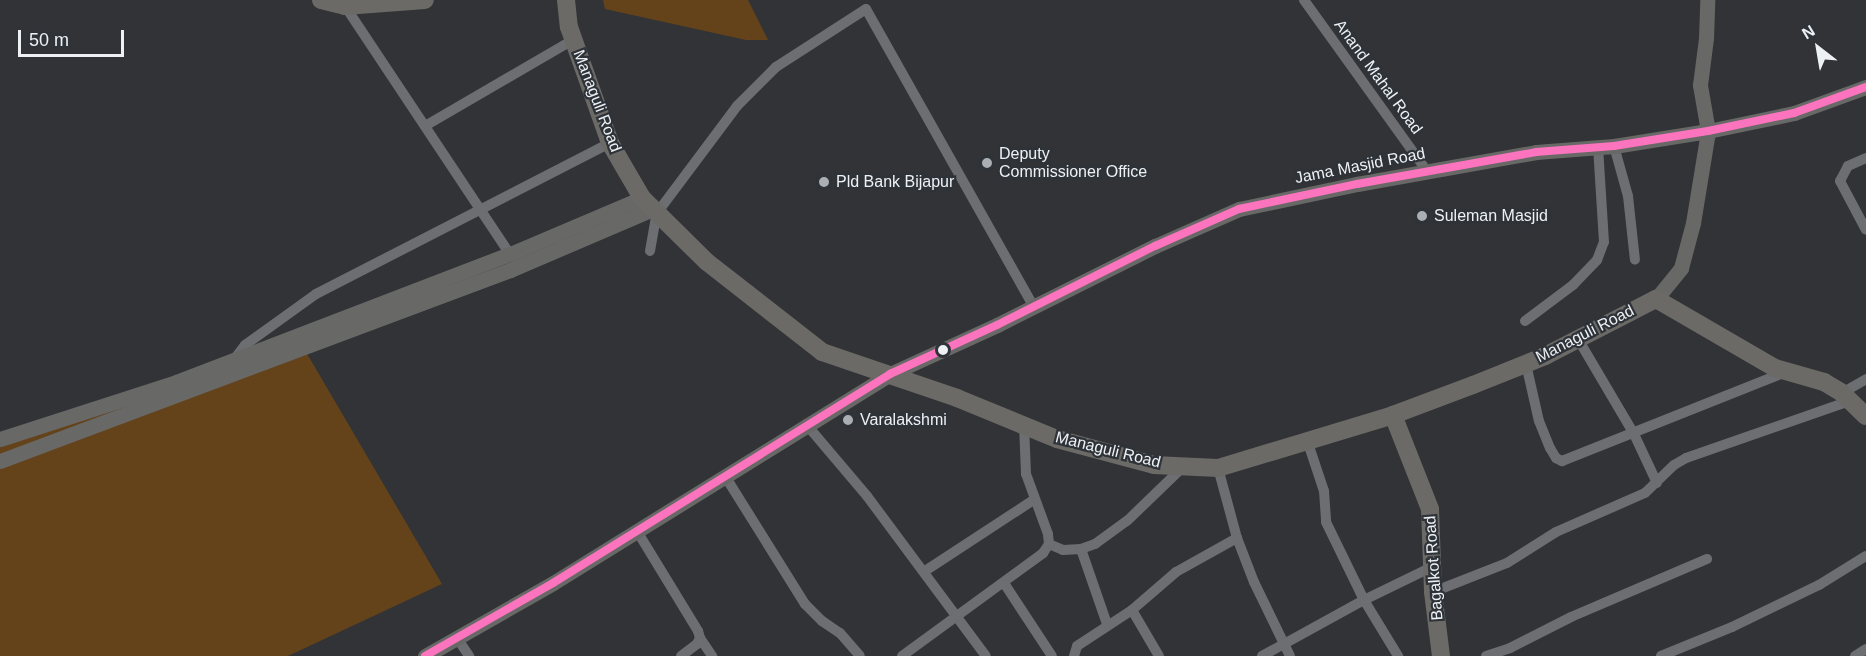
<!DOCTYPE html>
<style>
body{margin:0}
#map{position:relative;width:1866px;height:656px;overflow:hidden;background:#313336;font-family:Helvetica,sans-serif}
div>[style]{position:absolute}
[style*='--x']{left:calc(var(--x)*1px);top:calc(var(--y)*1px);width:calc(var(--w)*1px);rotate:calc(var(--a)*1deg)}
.green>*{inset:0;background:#64431a}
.street>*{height:10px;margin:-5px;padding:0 5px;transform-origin:5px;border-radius:5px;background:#6c6e71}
.secondary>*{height:15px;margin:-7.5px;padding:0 7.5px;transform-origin:7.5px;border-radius:7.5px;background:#686867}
.primary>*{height:18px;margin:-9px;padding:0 9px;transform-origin:9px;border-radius:9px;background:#6c6a67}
.bus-1>*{height:8px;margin:-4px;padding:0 4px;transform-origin:4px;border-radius:4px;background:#fc73be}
.dots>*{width:16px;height:16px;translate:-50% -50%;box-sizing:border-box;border:3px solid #2e3339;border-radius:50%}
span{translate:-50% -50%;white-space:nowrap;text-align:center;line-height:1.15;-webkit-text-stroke:4.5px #2e3339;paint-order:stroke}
.street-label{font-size:16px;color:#edf1f4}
.poi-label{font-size:16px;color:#edf1f4}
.left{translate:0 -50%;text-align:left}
.north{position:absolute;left:1788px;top:18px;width:60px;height:60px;-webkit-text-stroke:4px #2e3339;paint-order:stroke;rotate:329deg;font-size:16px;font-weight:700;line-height:24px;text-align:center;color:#edf1f4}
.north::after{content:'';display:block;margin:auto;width:21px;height:27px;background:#edf1f4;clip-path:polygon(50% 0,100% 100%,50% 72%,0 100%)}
.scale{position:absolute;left:18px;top:30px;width:106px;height:27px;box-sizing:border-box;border:3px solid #edf1f4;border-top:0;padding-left:8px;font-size:18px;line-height:21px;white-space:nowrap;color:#edf1f4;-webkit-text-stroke:4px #2e3339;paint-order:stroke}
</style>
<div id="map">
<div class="green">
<div style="clip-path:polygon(603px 0,748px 0,768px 40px,746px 40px,605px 9px)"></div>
<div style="clip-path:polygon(306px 352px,442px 584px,288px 656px,0 656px,0 447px,192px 382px)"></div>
</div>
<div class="street">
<div style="--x:1304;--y:0;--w:211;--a:54.3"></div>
<div style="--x:345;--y:6;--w:298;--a:56.4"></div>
<div style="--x:425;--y:126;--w:171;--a:-30.2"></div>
<div style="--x:1614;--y:146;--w:52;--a:74.4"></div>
<div style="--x:1628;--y:196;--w:64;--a:83.8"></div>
<div style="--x:1866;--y:158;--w:20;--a:156"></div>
<div style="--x:1848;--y:166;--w:17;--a:118"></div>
<div style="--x:1840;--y:181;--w:55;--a:62"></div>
<div style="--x:650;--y:251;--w:39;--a:-80"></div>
<div style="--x:657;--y:213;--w:134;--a:-53.2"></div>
<div style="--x:737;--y:106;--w:55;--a:-45"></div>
<div style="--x:776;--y:67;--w:107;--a:-32.8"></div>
<div style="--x:866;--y:9;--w:342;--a:60.6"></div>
<div style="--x:1525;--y:321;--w:60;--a:-36.9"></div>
<div style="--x:1573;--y:285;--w:35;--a:-46"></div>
<div style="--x:1597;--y:260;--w:19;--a:-69"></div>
<div style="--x:1604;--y:242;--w:95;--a:-93.6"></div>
<div style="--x:1578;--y:339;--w:110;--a:59.5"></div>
<div style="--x:1634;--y:434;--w:54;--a:64.9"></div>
<div style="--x:233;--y:361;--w:20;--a:-53"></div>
<div style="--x:245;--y:345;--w:87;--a:-35.7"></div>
<div style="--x:316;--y:294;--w:331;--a:-27.2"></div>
<div style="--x:1526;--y:364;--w:58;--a:77.2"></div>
<div style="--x:1539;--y:421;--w:29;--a:68"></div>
<div style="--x:1550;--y:448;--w:12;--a:59"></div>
<div style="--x:1556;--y:458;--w:7;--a:27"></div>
<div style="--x:1562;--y:461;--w:241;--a:-21.7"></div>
<div style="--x:1842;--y:393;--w:28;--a:-30"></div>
<div style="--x:806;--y:424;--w:94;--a:49.7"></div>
<div style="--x:867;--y:496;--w:199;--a:53.4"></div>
<div style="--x:1308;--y:443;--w:51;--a:71.6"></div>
<div style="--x:1324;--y:491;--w:31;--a:86"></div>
<div style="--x:1326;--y:522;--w:87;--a:64"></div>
<div style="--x:1364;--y:600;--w:66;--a:58.7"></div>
<div style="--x:1218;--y:468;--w:73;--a:74.8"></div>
<div style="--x:1237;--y:538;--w:47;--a:68.9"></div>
<div style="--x:1254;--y:582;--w:82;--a:64.1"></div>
<div style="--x:725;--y:476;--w:151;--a:58"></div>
<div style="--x:805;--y:604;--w:24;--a:45"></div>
<div style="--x:822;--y:621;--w:22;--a:34"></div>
<div style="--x:840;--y:633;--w:30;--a:49"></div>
<div style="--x:637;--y:531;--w:117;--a:58.6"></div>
<div style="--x:698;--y:631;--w:7;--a:74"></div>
<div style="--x:700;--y:638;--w:7;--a:117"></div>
<div style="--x:697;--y:644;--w:20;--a:143"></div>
<div style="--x:1049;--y:544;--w:15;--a:23"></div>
<div style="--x:1063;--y:550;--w:18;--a:-3"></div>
<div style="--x:1081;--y:549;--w:15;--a:-20"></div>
<div style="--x:1095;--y:544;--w:39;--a:-36"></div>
<div style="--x:1127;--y:521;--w:79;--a:-44"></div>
<div style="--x:1081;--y:549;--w:79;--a:70.9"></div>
<div style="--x:925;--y:571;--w:131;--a:-33.2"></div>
<div style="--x:1004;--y:583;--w:87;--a:56.7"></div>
<div style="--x:1433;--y:592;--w:79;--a:-21.4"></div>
<div style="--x:1507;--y:563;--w:58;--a:-32.3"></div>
<div style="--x:1556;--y:532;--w:97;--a:-23.7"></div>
<div style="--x:1645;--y:493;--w:40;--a:-44"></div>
<div style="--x:1674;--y:465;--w:14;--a:-30"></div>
<div style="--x:1686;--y:458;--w:174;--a:-19.2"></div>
<div style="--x:1132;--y:610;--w:58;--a:-40.8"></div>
<div style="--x:1176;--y:572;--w:70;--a:-29.1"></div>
<div style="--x:457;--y:638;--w:22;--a:56"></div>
<div style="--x:700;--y:638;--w:22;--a:56"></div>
<div style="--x:902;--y:656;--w:175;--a:-36.1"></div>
<div style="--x:1043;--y:553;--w:11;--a:-56"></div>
<div style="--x:1049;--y:544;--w:10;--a:-96"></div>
<div style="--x:1048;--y:534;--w:64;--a:-110.1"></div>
<div style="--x:1026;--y:474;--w:50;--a:-92.3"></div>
<div style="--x:1074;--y:656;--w:10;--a:-73"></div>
<div style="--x:1077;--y:646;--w:66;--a:-33.2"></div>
<div style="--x:1132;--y:610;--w:53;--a:59.6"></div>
<div style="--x:1262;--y:656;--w:116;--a:-28.8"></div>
<div style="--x:1364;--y:600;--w:76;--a:-25.9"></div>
<div style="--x:1486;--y:656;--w:25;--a:-18"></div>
<div style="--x:1510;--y:648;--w:68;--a:-26.9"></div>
<div style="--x:1571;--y:617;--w:148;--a:-23.1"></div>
<div style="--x:1661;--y:656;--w:77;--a:-22.2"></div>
<div style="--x:1732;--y:627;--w:97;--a:-25.8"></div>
<div style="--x:1819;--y:585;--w:55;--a:-31.7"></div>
<div style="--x:1855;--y:656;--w:13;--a:-32"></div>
</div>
<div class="secondary">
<div style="--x:1656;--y:299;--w:40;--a:-51"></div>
<div style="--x:1681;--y:268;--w:47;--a:-75.1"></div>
<div style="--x:1693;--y:223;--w:93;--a:-80.7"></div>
<div style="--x:1708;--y:131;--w:47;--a:-99.9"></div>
<div style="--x:1700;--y:85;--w:47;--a:-82.7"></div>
<div style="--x:1706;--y:38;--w:38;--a:-88"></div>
<div style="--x:0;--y:439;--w:185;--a:-17.9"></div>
<div style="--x:176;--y:382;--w:358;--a:-21"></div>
<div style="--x:510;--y:254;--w:143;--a:-23"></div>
<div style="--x:0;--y:461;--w:545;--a:-20.53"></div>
<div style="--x:510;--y:270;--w:155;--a:-23.1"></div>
<div style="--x:425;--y:656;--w:147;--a:-29.7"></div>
<div style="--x:553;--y:583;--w:397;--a:-31.8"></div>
<div style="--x:890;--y:374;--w:118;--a:-24.6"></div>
<div style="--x:997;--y:325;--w:177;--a:-26.6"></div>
<div style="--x:1155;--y:246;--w:92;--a:-23.8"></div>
<div style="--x:1239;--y:209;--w:121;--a:-12"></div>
<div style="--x:1357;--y:184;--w:182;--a:-10.1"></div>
<div style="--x:1536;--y:152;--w:78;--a:-4.4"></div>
<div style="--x:1614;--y:146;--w:95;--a:-9.1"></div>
<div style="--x:1708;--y:131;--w:88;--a:-11.8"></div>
<div style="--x:1794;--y:113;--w:77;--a:-19.9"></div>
</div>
<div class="primary">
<div style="--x:321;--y:0;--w:25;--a:14"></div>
<div style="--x:345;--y:6;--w:80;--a:-4.3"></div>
<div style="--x:566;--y:0;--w:27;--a:84"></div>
<div style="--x:569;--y:27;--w:123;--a:70.5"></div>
<div style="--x:610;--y:143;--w:64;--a:59.8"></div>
<div style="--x:642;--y:198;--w:91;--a:44.6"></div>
<div style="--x:707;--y:262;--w:146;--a:38"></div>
<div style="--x:822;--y:352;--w:143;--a:18.8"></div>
<div style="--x:957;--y:398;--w:108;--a:22.3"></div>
<div style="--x:1057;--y:439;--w:100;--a:15"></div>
<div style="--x:1154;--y:465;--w:64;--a:2.7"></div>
<div style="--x:1218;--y:468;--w:183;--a:-16.8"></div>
<div style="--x:1393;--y:415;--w:85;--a:-20.6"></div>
<div style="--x:1473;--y:385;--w:78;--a:-21.9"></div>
<div style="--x:1545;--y:356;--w:125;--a:-27.2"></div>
<div style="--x:1656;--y:299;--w:138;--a:30.1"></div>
<div style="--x:1775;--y:368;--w:51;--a:15.9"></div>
<div style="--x:1824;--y:382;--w:21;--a:31"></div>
<div style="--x:1842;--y:393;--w:33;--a:44"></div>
<div style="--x:1393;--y:415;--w:101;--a:68.5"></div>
<div style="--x:1430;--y:509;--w:83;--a:87.9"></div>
<div style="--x:1433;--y:592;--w:64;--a:82.9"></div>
</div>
<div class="bus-1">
<div style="--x:425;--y:656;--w:147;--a:-29.7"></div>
<div style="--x:553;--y:583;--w:397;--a:-31.8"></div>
<div style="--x:890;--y:374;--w:118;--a:-24.6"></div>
<div style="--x:997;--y:325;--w:177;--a:-26.6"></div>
<div style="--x:1155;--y:246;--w:92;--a:-23.8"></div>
<div style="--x:1239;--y:209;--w:121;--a:-12"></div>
<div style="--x:1357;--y:184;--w:182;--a:-10.1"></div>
<div style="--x:1536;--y:152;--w:78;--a:-4.4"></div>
<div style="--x:1614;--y:146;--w:95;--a:-9.1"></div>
<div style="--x:1708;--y:131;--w:88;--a:-11.8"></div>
<div style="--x:1794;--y:113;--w:77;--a:-19.9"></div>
</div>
<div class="dots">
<div style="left:987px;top:163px;background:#abaeb2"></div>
<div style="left:824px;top:182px;background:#abaeb2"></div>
<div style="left:1422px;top:216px;background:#abaeb2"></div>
<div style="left:943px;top:350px;background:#edf1f4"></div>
<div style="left:848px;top:420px;background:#abaeb2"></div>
</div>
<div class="street-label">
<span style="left:1378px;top:77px;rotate:54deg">Anand Mahal Road</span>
<span style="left:597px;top:101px;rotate:69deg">Managuli Road</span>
<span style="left:1360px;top:166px;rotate:-11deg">Jama Masjid Road</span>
<span style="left:1585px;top:334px;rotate:-27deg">Managuli Road</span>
<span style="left:1108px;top:450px;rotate:14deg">Managuli Road</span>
<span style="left:1434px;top:568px;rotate:-94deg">Bagalkot Road</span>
</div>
<div class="poi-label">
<span class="left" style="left:999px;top:163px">Deputy<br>Commissioner Office</span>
<span class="left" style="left:836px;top:182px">Pld Bank Bijapur</span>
<span class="left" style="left:1434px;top:216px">Suleman Masjid</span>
<span class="left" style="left:860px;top:420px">Varalakshmi</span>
</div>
<div class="north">N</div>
<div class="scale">50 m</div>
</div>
